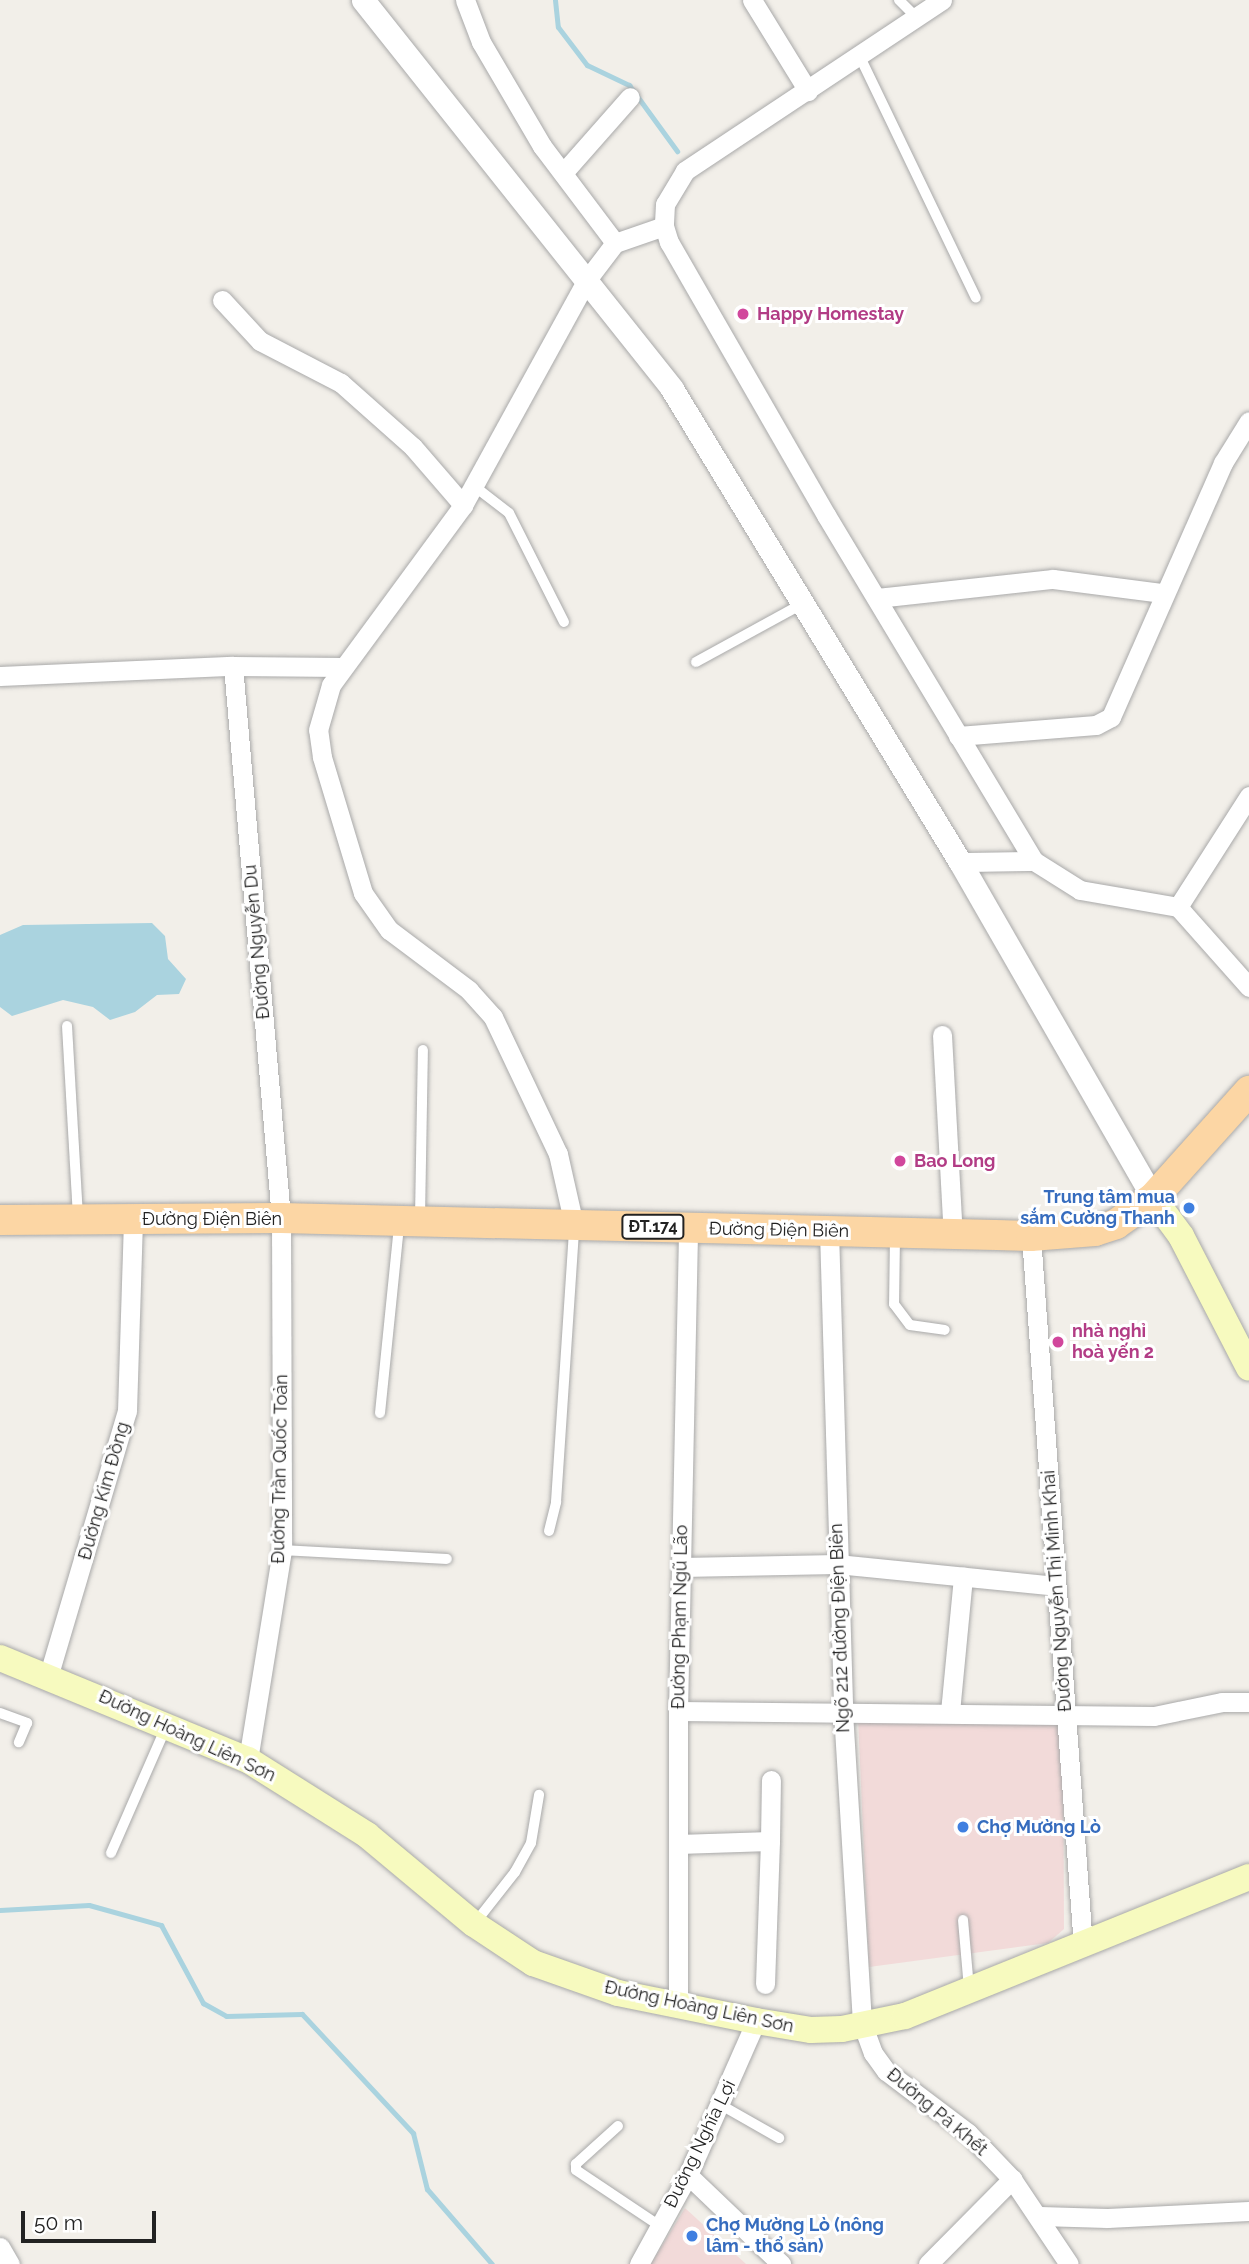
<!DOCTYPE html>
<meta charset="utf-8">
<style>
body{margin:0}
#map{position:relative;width:1249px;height:2264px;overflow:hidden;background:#f2efe9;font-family:Raleway,sans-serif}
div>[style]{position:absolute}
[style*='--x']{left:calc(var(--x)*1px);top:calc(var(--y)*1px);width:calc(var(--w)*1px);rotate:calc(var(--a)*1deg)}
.commercial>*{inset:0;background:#f2dad9}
.water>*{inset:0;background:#aad3df}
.stream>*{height:5px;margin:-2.5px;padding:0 2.5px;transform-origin:2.5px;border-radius:2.5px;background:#aad3df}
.roads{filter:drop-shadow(0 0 2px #a9a9a9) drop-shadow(0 0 2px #a9a9a9)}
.service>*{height:10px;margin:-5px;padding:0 5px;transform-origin:5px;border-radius:5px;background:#fff}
.minor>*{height:19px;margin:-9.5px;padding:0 9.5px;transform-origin:9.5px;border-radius:9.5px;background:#fff}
.tertiary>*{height:23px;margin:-11.5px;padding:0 11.5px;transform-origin:11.5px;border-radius:11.5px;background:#fff}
.secondary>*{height:26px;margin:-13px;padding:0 13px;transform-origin:13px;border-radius:13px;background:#f7fabf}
.primary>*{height:30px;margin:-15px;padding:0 15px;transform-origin:15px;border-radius:15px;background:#fcd6a4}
.dots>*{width:19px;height:19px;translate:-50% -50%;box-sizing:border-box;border:4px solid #fff;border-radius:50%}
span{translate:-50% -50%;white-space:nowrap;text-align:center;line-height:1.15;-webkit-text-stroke:6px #fff;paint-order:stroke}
.shield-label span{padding:2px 5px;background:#fff;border:2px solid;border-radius:5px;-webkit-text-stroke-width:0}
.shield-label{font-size:16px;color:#222;font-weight:700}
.hotel-label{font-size:18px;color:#b23c85;font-weight:700}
.left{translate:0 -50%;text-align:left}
.street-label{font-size:18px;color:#222}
.shop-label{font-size:18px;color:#366cbe;font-weight:700}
.right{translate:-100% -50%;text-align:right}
.scale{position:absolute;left:21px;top:2211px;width:135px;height:32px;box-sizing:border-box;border:4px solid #222;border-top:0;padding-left:9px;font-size:21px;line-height:24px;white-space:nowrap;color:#222;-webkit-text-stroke:5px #fff;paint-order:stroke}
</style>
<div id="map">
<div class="commercial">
<div style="clip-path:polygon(1044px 1708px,1063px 1726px,1064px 1929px,1048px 1943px,869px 1967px,858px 1717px)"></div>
<div style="clip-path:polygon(685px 2208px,746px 2264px,651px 2264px)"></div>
</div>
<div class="water">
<div style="clip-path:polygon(152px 923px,165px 936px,168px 959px,186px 979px,179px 994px,157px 995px,135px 1012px,110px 1020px,93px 1007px,63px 1000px,12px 1016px,0 1007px,0 935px,23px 925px)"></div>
</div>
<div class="stream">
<div style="--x:555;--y:0;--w:27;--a:84"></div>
<div style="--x:558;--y:27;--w:48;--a:52.7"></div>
<div style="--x:587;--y:65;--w:47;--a:25.5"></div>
<div style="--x:629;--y:85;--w:82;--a:54"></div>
<div style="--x:0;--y:1910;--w:89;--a:-3.2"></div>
<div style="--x:89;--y:1905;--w:75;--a:15.5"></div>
<div style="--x:161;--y:1925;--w:89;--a:61.7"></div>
<div style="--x:203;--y:2003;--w:26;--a:29"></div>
<div style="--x:226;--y:2016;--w:76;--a:-1.5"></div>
<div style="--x:302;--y:2014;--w:163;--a:47"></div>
<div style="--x:413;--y:2133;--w:58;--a:76"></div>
<div style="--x:427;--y:2189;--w:99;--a:49.1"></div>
</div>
<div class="roads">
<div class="service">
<div style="--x:899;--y:0;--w:25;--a:45"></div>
<div style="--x:860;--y:57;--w:267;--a:64.3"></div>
<div style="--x:474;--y:486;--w:44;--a:37.6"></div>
<div style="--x:509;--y:513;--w:122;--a:63.2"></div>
<div style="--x:696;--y:662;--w:121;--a:-28.7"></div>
<div style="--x:67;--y:1026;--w:191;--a:86.7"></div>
<div style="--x:420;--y:1217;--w:167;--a:-89"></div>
<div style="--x:895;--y:1236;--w:68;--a:90.8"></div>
<div style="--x:894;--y:1304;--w:26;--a:53"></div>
<div style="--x:910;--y:1325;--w:35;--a:8"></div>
<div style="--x:380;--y:1413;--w:189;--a:-84.2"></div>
<div style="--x:549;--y:1531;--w:30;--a:-76"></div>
<div style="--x:556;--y:1502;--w:274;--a:-86.2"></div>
<div style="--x:282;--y:1550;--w:165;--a:3.1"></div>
<div style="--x:0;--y:1713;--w:29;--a:20"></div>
<div style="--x:27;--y:1723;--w:21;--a:113"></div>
<div style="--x:111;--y:1853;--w:137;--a:-66.4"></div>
<div style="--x:963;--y:1920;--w:69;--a:85"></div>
<div style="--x:475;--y:1923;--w:65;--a:-51.9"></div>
<div style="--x:515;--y:1872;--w:33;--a:-61"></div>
<div style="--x:531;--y:1843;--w:49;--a:-80.5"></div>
<div style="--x:721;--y:2105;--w:67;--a:29.6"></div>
<div style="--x:618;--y:2126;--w:57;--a:137.9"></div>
<div style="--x:576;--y:2164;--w:6;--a:90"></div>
<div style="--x:576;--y:2170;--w:101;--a:33.7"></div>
</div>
<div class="minor">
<div style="--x:465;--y:0;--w:45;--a:69.1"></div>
<div style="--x:481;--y:42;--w:121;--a:59.6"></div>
<div style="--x:542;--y:146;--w:121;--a:53"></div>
<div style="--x:752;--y:0;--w:107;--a:58.4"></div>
<div style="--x:942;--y:0;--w:309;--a:146.4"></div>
<div style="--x:685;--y:171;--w:39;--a:121"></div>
<div style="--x:665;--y:204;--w:22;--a:93"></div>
<div style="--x:664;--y:226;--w:17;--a:73"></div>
<div style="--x:669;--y:242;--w:315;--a:60.1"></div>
<div style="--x:826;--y:515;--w:404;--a:59"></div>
<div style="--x:1034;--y:861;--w:54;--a:32.2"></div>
<div style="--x:1080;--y:890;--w:99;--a:9.8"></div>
<div style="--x:563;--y:173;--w:101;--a:-48.6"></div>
<div style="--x:222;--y:300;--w:56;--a:47.2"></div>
<div style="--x:260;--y:341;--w:91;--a:27.4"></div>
<div style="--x:341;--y:383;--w:96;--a:41.6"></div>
<div style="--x:413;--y:447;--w:77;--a:49.2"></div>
<div style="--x:877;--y:598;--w:177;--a:-6.2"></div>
<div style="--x:1053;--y:579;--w:111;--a:7.3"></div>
<div style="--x:233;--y:666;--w:554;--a:85.03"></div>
<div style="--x:281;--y:1218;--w:332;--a:89.8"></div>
<div style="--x:282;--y:1550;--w:213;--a:99.2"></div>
<div style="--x:0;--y:676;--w:233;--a:-2.5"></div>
<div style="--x:233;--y:666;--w:109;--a:0.5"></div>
<div style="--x:958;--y:736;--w:138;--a:-4.6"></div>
<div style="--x:1096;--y:725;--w:17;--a:-28"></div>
<div style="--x:1111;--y:717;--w:278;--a:-66.2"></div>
<div style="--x:1223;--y:463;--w:49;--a:-58.2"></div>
<div style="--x:1249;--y:796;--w:132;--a:122.6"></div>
<div style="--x:1178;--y:907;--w:107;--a:48.4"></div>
<div style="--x:960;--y:862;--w:74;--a:-0.8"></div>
<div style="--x:942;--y:1035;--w:200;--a:86.9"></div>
<div style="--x:574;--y:1225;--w:73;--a:-102.7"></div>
<div style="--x:558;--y:1154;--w:152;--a:-115.4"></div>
<div style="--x:493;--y:1017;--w:36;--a:-132"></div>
<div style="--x:469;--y:990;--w:100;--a:-143.1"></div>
<div style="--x:389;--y:930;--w:45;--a:-125.1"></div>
<div style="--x:363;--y:893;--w:142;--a:-106.8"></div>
<div style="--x:322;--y:757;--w:27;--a:-98"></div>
<div style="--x:318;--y:730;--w:47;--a:-73.9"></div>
<div style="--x:331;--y:685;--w:223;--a:-53.7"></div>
<div style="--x:463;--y:505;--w:256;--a:-61.2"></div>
<div style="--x:586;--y:281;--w:48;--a:-52.7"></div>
<div style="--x:615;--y:243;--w:52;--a:-19.1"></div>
<div style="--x:829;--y:1231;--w:481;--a:88.3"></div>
<div style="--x:843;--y:1712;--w:312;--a:86.5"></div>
<div style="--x:862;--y:2023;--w:32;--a:70"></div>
<div style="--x:873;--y:2053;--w:22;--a:54"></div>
<div style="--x:886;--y:2071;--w:103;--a:37.1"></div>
<div style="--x:968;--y:2133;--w:64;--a:46.3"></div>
<div style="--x:1012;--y:2179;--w:102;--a:56.2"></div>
<div style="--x:1031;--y:1236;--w:711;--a:85.81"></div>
<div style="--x:681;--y:1567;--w:156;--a:-1.1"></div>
<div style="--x:837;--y:1564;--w:220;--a:5.7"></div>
<div style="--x:49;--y:1674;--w:274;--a:-73.5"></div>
<div style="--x:127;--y:1411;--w:192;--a:-88.2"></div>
<div style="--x:678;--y:1711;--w:476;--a:0.6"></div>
<div style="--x:1154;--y:1716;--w:69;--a:-11.6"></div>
<div style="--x:1222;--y:1702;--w:27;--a:0"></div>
<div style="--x:950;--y:1712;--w:136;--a:-84.5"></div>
<div style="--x:770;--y:1841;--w:61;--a:-89.1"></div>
<div style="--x:678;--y:1844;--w:92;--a:-1.9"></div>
<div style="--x:770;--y:1841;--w:143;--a:92"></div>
<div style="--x:678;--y:2006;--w:295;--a:-90"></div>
<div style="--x:678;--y:1711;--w:483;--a:-88.8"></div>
<div style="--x:688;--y:2175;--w:129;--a:43.7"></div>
<div style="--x:1040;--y:2216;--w:67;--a:1.7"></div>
<div style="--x:1107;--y:2218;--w:142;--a:-2.8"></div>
<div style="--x:0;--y:2247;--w:20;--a:60"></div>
<div style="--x:639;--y:2264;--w:102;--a:-61.2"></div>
<div style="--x:688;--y:2175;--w:168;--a:-66.2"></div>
<div style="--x:928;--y:2264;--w:120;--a:-45.3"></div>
</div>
<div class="tertiary">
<div style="--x:363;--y:0;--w:497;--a:51.5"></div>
<div style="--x:672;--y:389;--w:554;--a:58.66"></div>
<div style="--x:960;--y:862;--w:387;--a:60.1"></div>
</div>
<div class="secondary">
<div style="--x:1153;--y:1198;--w:47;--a:53.6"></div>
<div style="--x:1181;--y:1236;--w:148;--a:62.7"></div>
<div style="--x:0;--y:1658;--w:268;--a:22.4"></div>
<div style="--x:248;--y:1760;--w:141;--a:32.2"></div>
<div style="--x:367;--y:1835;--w:139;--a:39.8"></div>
<div style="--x:474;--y:1924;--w:71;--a:33.5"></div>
<div style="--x:533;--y:1963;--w:90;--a:19.4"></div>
<div style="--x:618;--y:1993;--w:141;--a:11.5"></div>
<div style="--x:756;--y:2021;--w:56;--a:9.3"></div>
<div style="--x:811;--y:2030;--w:31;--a:-2"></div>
<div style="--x:842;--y:2029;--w:64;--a:-11.7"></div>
<div style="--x:905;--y:2016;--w:371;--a:-22"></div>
</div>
<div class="primary">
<div style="--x:0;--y:1220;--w:281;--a:-0.4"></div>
<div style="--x:281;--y:1218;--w:750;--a:1.37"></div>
<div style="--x:1031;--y:1236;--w:64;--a:-4.5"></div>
<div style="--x:1095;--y:1231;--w:22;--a:-18"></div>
<div style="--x:1116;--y:1224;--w:45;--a:-35.1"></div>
<div style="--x:1153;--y:1198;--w:144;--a:-48.1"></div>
</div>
</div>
<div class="dots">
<div style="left:743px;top:314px;background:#d1479c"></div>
<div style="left:900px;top:1161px;background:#d1479c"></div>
<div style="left:1189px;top:1208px;background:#3f7fe0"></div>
<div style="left:1058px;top:1342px;background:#d1479c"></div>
<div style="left:963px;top:1827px;background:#3f7fe0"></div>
<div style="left:692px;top:2236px;background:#3f7fe0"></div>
</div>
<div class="shield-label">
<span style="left:653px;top:1227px">ĐT.174</span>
</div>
<div class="hotel-label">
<span class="left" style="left:757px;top:314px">Happy Homestay</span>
<span class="left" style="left:914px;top:1161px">Bao Long</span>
<span class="left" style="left:1072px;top:1342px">nhà nghỉ<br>hoà yến 2</span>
</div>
<div class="street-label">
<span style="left:257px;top:942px;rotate:-95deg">Đường Nguyễn Du</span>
<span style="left:212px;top:1219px">Đường Điện Biên</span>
<span style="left:779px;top:1230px;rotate:1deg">Đường Điện Biên</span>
<span style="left:280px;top:1469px;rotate:-89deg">Đường Trần Quốc Toản</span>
<span style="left:104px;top:1491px;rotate:-74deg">Đường Kim Đồng</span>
<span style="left:1057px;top:1591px;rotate:-94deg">Đường Nguyễn Thị Minh Khai</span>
<span style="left:680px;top:1617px;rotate:-89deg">Đường Phạm Ngũ Lão</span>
<span style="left:840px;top:1628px;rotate:-92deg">Ngõ 212 đường Điện Biên</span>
<span style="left:187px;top:1736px;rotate:25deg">Đường Hoàng Liên Sơn</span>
<span style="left:699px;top:2007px;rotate:12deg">Đường Hoàng Liên Sơn</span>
<span style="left:937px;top:2112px;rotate:40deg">Đường Pá Khết</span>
<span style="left:700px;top:2144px;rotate:-64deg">Đường Nghĩa Lợi</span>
</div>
<div class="shop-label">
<span class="right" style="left:1175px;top:1208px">Trung tâm mua<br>sắm Cường Thanh</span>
<span class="left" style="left:977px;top:1827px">Chợ Mường Lò</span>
<span class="left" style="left:706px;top:2236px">Chợ Mường Lò (nông<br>lâm - thổ sản)</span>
</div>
<div class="scale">50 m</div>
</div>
